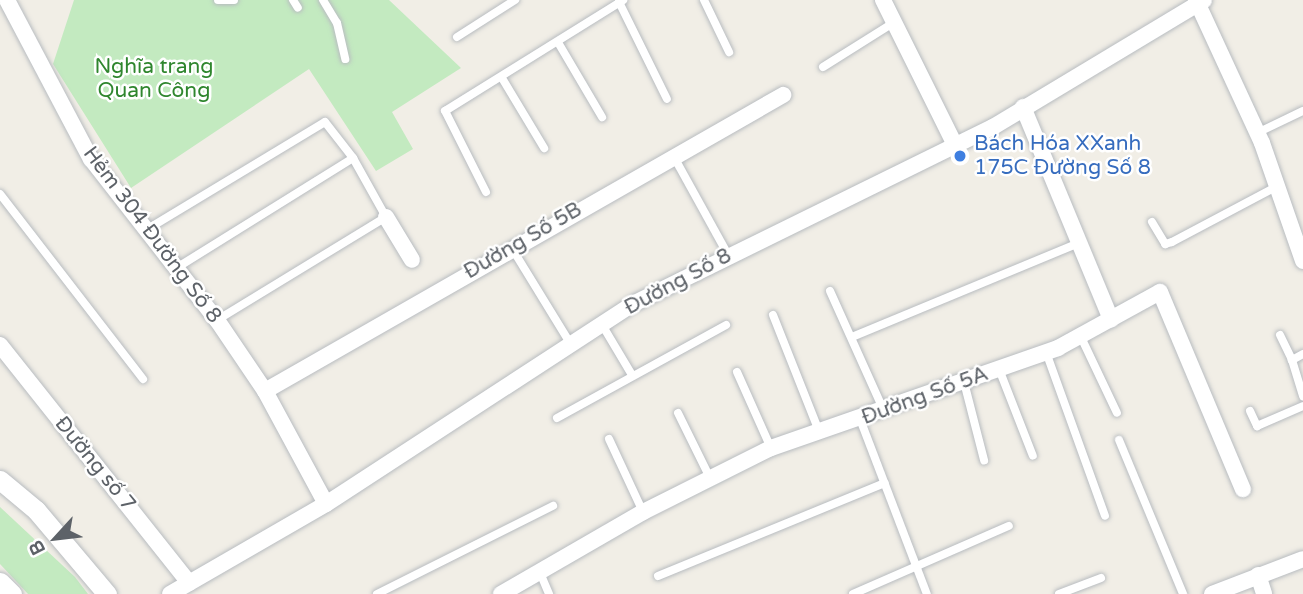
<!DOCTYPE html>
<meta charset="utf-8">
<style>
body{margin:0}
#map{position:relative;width:1303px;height:594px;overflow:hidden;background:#f1eee6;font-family:"Varela Round",sans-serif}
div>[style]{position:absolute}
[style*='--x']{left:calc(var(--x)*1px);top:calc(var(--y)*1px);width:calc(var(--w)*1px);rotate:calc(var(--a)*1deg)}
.green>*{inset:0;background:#c3eac0}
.roads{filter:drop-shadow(0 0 2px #b8bcc0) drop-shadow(0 0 2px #b8bcc0)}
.service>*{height:8px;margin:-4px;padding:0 4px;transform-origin:4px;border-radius:4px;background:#fff}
.minor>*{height:16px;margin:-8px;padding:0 8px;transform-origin:8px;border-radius:8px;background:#fff}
.tertiary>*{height:19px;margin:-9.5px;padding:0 9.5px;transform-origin:9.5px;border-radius:9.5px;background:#fff}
.dots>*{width:19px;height:19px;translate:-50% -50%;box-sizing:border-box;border:4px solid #fff;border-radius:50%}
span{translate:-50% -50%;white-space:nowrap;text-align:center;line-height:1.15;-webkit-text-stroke:5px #fff;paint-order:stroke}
.park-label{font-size:21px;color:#2f862e}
.shop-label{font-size:21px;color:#366cbe}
.left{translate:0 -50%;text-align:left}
.street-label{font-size:21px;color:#5d6268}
.north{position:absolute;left:21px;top:503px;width:70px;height:70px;-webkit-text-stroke:5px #fff;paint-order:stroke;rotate:243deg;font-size:19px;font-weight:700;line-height:28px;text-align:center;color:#5d6268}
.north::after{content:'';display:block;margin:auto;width:24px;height:32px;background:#5d6268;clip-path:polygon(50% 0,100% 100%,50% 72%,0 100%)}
</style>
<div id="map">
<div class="green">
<div style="clip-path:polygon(74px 0,389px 0,461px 68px,392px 112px,413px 149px,376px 171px,309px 69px,131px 188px,53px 64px)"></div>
<div style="clip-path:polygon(0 507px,75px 577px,88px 594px,28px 594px,0 564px)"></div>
</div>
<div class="roads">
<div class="service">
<div style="--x:218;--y:0;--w:16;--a:0"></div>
<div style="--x:293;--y:0;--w:9;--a:58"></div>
<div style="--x:323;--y:0;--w:27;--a:59"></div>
<div style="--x:337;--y:23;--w:37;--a:77"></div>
<div style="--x:704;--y:0;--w:58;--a:64.3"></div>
<div style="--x:619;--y:2;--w:108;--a:63.7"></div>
<div style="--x:457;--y:37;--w:69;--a:-32.5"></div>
<div style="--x:559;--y:44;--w:85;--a:59.5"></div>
<div style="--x:823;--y:67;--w:83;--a:-32.2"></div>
<div style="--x:502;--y:78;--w:82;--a:59"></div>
<div style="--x:1257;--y:133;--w:51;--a:-25.6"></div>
<div style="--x:674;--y:157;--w:112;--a:61.1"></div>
<div style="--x:486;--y:192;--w:91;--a:-116.8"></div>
<div style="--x:445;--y:111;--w:210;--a:-31.9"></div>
<div style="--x:0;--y:194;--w:234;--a:52.3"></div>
<div style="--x:1152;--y:222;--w:26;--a:59"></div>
<div style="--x:1165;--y:244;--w:7;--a:-16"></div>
<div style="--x:1172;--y:242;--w:118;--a:-27.9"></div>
<div style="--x:146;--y:230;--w:209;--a:-31.1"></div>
<div style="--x:325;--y:122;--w:46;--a:52.1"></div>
<div style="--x:513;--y:250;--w:109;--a:58.5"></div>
<div style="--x:178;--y:267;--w:206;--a:-31.9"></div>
<div style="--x:353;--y:158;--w:68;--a:60.8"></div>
<div style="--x:386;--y:217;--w:198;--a:148.6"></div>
<div style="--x:830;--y:291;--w:129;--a:65.8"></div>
<div style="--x:773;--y:315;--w:125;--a:68.4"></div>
<div style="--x:601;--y:323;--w:61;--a:59.2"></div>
<div style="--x:1080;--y:335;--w:86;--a:64.6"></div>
<div style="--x:1280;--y:335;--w:28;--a:64"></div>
<div style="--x:852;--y:337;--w:248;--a:-22.5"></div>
<div style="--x:1046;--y:352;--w:174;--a:70.2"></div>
<div style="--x:1303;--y:354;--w:13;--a:151"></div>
<div style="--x:1292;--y:360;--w:38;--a:73"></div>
<div style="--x:999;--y:369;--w:93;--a:68.7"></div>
<div style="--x:737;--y:372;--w:83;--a:65.9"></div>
<div style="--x:964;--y:382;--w:81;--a:75.6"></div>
<div style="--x:1250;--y:411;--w:17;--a:65"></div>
<div style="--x:1257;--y:426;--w:50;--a:-23.5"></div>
<div style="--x:678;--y:413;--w:72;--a:63.8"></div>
<div style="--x:557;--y:418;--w:193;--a:-28.8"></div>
<div style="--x:860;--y:419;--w:187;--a:69.1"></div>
<div style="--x:609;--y:439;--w:81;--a:65"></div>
<div style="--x:1119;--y:440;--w:167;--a:67.4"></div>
<div style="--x:541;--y:575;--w:21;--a:67"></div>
<div style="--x:658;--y:576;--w:245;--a:-22.3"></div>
<div style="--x:377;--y:594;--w:197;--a:-26.6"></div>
<div style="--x:853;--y:594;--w:170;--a:-23.6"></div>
<div style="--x:1059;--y:594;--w:45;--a:-20.9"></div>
</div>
<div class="minor">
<div style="--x:7;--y:0;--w:180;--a:62.2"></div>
<div style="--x:91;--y:159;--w:204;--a:52"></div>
<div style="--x:217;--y:320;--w:86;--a:55.9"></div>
<div style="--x:265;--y:391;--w:128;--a:61.6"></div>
<div style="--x:883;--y:0;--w:164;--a:63.6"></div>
<div style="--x:1196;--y:0;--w:157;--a:65.2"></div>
<div style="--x:1262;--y:143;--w:125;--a:70.8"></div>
<div style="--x:1023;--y:107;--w:230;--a:67.5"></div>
<div style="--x:386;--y:217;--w:50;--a:58.8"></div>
<div style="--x:0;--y:345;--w:304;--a:51.5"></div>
<div style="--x:265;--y:391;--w:597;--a:-29.74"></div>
<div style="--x:1258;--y:575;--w:20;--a:72"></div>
<div style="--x:170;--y:594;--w:180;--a:-30"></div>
<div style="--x:326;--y:504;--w:366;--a:-33.1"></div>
<div style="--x:633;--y:304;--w:401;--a:-26.2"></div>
<div style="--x:993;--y:127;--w:246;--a:-31"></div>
<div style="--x:501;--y:594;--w:164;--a:-30"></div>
<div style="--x:643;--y:512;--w:143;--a:-26.6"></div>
<div style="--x:771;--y:448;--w:304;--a:-19.2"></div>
<div style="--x:1058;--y:348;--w:116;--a:-28.8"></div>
<div style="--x:1160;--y:292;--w:214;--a:67.2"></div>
<div style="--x:1212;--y:594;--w:97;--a:-21"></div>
</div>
<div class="tertiary">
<div style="--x:0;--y:480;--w:47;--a:39.8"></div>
<div style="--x:36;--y:510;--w:110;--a:49.8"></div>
<div style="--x:0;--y:582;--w:17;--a:45"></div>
</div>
</div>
<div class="dots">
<div style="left:960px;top:156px;background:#3f7fe0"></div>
</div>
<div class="park-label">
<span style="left:154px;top:79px">Nghĩa trang<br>Quan Công</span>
</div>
<div class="shop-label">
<span class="left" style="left:974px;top:156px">Bách Hóa XXanh<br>175C Đường Số 8</span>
</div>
<div class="street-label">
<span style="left:152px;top:235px;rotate:53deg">Hẻm 304 Đường Số 8</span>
<span style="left:523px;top:241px;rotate:-30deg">Đường Số 5B</span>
<span style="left:678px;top:282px;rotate:-28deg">Đường Số 8</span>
<span style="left:925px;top:396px;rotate:-20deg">Đường Số 5A</span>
<span style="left:95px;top:464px;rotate:51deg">Đường số 7</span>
</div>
<div class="north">B</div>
</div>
